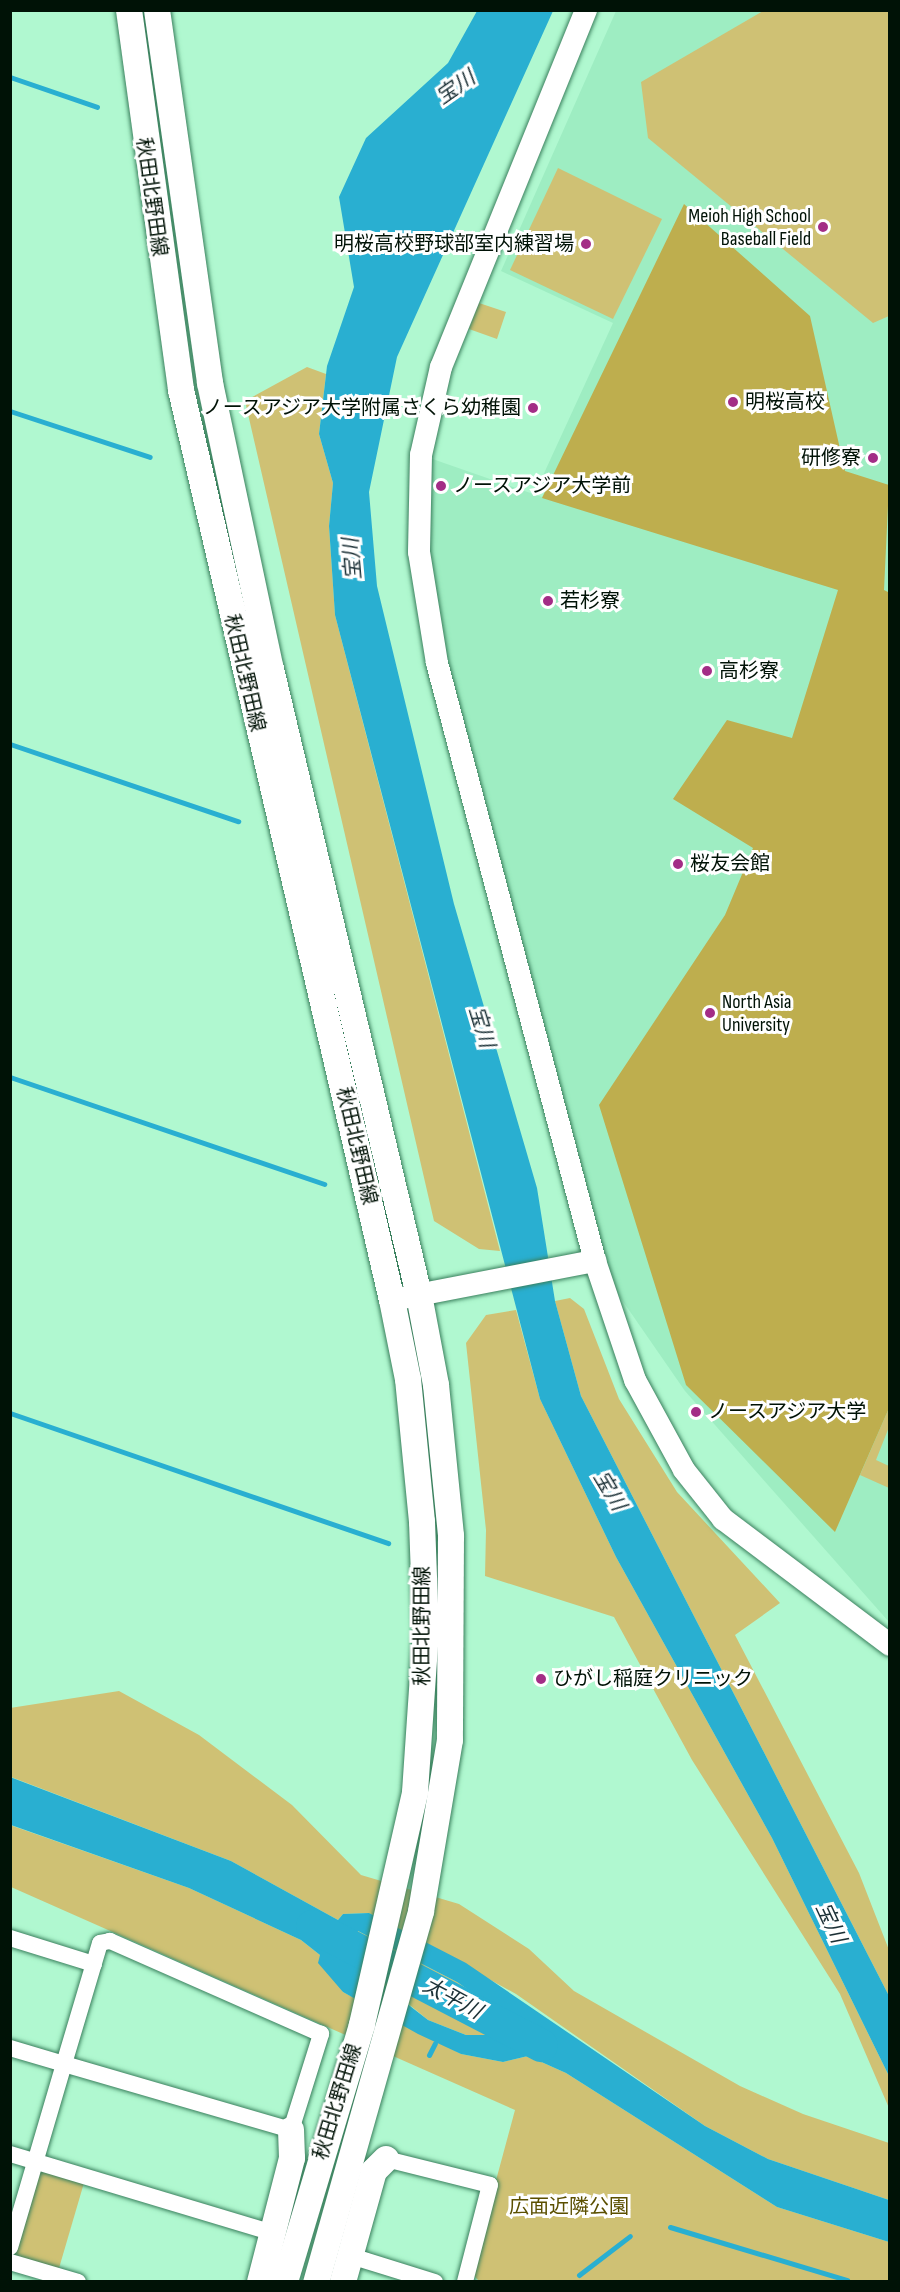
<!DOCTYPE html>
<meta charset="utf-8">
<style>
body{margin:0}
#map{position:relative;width:900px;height:2292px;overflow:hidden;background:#b0f8d0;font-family:"Sofia Sans Condensed","Noto Sans JP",sans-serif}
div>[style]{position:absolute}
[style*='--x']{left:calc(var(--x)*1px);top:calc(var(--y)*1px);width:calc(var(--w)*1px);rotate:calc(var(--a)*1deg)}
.built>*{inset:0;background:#9eedc2}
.green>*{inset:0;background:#cfc174}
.forest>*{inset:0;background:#beae4e}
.water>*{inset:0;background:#29afd1}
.stream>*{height:5px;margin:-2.5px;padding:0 2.5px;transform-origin:2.5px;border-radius:2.5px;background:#29afd1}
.river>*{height:33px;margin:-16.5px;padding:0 16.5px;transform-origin:16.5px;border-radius:16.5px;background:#29afd1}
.roads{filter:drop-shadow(0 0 2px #3a805d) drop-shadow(0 0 2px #3a805d)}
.street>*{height:16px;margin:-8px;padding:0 8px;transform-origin:8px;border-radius:8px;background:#fff}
.secondary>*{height:22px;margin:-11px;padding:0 11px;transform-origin:11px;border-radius:11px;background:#fff}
.primary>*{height:26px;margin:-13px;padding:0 13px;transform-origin:13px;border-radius:13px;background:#fff}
.dots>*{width:16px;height:16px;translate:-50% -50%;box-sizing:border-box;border:3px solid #fff;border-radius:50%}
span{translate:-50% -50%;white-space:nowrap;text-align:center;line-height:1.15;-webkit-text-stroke:6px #fff;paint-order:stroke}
.street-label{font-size:20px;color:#001206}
.poi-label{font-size:20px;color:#001206}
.right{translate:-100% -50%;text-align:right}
.left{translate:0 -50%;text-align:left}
.park-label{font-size:20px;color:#5b4f00}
.water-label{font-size:21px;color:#1b3036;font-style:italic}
.frame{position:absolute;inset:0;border:12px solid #001206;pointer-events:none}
</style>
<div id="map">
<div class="built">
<div style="clip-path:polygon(616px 11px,889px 11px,889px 1622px,685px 1391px,595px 1261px,437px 663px,421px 455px,542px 497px,548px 486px,540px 482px,613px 323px,501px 271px)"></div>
</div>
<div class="green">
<div style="clip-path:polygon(763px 11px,889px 11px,889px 316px,873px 323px,648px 138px,641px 82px)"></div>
<div style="clip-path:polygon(558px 168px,662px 219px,613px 319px,510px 270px)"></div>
<div style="clip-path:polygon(479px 303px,506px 312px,497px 339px,469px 329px)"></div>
<div style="clip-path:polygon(307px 367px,326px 374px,319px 434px,333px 483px,329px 526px,335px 615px,500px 1251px,479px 1249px,434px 1221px,245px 401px)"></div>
<div style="clip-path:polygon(570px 1298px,584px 1309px,619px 1399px,677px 1492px,780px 1603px,735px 1635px,859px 1873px,889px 1950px,889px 1996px,581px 1396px,555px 1301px)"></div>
<div style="clip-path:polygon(516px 1310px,540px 1399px,616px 1557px,772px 1838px,889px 2076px,889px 2108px,840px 1994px,692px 1760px,614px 1617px,485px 1576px,486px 1530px,466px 1343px,486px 1315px)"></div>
<div style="clip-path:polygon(889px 1408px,889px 1427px,876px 1460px,889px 1466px,889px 1488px,860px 1475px)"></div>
<div style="clip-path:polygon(119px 1691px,199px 1735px,292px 1805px,361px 1875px,459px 1904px,529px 1949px,574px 1991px,740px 2086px,803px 2114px,889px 2143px,889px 2200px,768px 2159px,705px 2126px,516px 1994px,369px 1913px,343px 1914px,338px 1920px,231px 1861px,11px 1777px,10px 1708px)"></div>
<div style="clip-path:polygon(10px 1825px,189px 1888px,301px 1940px,320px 1955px,343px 1992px,461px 2054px,503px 2062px,528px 2056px,566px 2073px,777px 2207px,889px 2242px,889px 2281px,479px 2281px,471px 2273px,515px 2110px,11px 1887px)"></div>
<div style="clip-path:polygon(358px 1931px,457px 1982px,502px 2013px,498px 2035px,466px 2035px,428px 2020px,351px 1957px)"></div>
<div style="clip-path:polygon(36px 2161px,86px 2176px,57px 2275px,11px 2262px)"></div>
</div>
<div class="forest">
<div style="clip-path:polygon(684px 204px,810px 316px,845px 471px,889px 485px,884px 590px,890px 593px,889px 1408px,835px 1532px,686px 1385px,599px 1105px,725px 915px,753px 848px,673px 799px,727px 720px,792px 738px,838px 590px,542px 498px)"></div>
</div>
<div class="water">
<div style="clip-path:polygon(477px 11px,553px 11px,397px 357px,369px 492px,377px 586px,454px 904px,537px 1188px,555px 1301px,581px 1396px,889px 1996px,889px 2076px,772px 1838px,616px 1557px,540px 1399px,335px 615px,329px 526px,333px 483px,319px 434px,327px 366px,354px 287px,339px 197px,366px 138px,448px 63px)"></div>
<div style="clip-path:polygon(evenodd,10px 1777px,231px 1861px,338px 1920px,343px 1914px,369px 1913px,466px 1963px,705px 2126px,768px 2159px,889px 2200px,889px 2242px,777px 2207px,566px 2073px,528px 2056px,503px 2062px,461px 2054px,418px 2034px,343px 1992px,318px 1963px,320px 1955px,301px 1940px,189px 1888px,11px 1825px,10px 1777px,358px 1931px,457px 1982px,502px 2013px,498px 2035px,466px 2035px,428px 2020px,356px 1964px,351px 1957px,358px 1931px)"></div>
</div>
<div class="stream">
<div style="--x:10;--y:77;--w:92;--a:19"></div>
<div style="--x:10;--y:411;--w:147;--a:18.2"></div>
<div style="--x:10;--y:744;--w:241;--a:18.7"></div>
<div style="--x:10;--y:1077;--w:332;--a:18.8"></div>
<div style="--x:10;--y:1413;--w:400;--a:19"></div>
<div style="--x:429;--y:2055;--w:13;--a:-63"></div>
<div style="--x:670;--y:2227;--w:185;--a:16.7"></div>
<div style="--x:579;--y:2275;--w:64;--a:-37.4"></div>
</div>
<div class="river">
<div style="--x:312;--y:1926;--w:258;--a:27.5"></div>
</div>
<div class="roads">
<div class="street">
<div style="--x:10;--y:1938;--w:88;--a:17.2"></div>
<div style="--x:10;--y:2048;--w:56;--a:16.5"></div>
<div style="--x:64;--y:2064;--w:236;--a:16.2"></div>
<div style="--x:291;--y:2130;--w:101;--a:-72.6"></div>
<div style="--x:321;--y:2034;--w:231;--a:-156.2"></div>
<div style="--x:110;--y:1941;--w:10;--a:169"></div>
<div style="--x:100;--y:1943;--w:126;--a:106.6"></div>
<div style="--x:64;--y:2064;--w:191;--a:106.4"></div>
<div style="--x:10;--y:2154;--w:276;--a:16.7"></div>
<div style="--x:386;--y:2159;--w:107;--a:14"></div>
<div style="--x:490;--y:2185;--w:100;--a:104.5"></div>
<div style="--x:351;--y:2256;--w:88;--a:17.2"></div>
<div style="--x:10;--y:2262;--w:71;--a:16.4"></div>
</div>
<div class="secondary">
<div style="--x:586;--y:10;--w:385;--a:112.1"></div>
<div style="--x:441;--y:367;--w:90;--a:102.8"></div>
<div style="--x:421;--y:455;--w:97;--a:91.2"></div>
<div style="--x:419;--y:552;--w:112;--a:80.8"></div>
<div style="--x:437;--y:663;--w:619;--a:75.2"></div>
<div style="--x:595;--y:1261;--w:126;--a:71.4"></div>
<div style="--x:635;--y:1380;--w:102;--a:61.4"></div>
<div style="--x:684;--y:1470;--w:63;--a:51.5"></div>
<div style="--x:723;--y:1519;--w:209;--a:37"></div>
<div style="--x:402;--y:1298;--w:197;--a:-10.9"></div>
</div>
<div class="primary">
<div style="--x:129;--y:10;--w:384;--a:82.2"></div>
<div style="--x:181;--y:390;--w:934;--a:76.95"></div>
<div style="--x:392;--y:1300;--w:81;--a:78.6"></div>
<div style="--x:408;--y:1379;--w:144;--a:84.4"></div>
<div style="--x:422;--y:1522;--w:109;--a:87.9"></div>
<div style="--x:426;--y:1631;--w:162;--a:93.9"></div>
<div style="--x:415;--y:1793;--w:238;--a:102.9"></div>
<div style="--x:362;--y:2025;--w:268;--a:106.7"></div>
<div style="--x:157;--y:10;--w:377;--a:81.9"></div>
<div style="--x:210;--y:383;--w:292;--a:78"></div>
<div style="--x:271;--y:669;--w:643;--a:76.7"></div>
<div style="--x:419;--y:1295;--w:92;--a:79.3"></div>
<div style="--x:436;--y:1385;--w:152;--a:84.3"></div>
<div style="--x:451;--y:1536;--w:204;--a:90.3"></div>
<div style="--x:450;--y:1740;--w:174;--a:99.6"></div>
<div style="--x:421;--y:1912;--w:385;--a:105.8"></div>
<div style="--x:260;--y:2282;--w:128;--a:-75.5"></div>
<div style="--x:292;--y:2158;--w:28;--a:-92"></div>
<div style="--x:343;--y:2282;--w:115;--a:-74.4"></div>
<div style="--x:374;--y:2171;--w:17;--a:-45"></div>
</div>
</div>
<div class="dots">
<div style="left:823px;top:227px;background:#a32d86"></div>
<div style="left:586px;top:244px;background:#a32d86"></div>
<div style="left:733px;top:402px;background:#a32d86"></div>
<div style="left:533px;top:408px;background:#a32d86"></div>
<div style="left:873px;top:458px;background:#a32d86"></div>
<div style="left:441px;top:486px;background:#a32d86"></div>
<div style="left:548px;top:601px;background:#a32d86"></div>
<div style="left:707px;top:671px;background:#a32d86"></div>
<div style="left:678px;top:864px;background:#a32d86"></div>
<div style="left:710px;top:1013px;background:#a32d86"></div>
<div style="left:696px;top:1412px;background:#a32d86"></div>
<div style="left:541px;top:1679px;background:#a32d86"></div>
</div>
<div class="street-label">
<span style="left:151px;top:197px;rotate:82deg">秋田北野田線</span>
<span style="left:244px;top:673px;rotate:77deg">秋田北野田線</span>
<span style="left:356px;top:1146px;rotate:77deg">秋田北野田線</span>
<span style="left:423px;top:1626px;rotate:-90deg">秋田北野田線</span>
<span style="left:338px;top:2102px;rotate:-73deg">秋田北野田線</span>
</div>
<div class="poi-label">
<span class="right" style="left:811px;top:228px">Meioh High School<br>Baseball Field</span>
<span class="right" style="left:574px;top:244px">明桜高校野球部室内練習場</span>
<span class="left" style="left:745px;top:402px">明桜高校</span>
<span class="right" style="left:521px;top:408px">ノースアジア大学附属さくら幼稚園</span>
<span class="right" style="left:861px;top:458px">研修寮</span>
<span class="left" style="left:453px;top:486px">ノースアジア大学前</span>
<span class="left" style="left:560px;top:601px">若杉寮</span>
<span class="left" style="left:719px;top:671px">高杉寮</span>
<span class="left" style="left:690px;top:864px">桜友会館</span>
<span class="left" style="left:722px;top:1014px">North Asia<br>University</span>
<span class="left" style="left:708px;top:1412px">ノースアジア大学</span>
<span class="left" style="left:553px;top:1679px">ひがし稲庭クリニック</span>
</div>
<div class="park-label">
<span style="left:569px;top:2207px">広面近隣公園</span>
</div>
<div class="water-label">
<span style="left:456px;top:88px;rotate:-35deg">宝川</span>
<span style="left:353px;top:559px;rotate:-95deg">宝川</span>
<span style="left:481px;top:1027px;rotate:73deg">宝川</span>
<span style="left:609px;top:1491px;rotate:59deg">宝川</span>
<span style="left:830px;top:1923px;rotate:65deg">宝川</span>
<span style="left:452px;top:1999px;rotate:28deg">太平川</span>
</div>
<div class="frame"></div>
</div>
